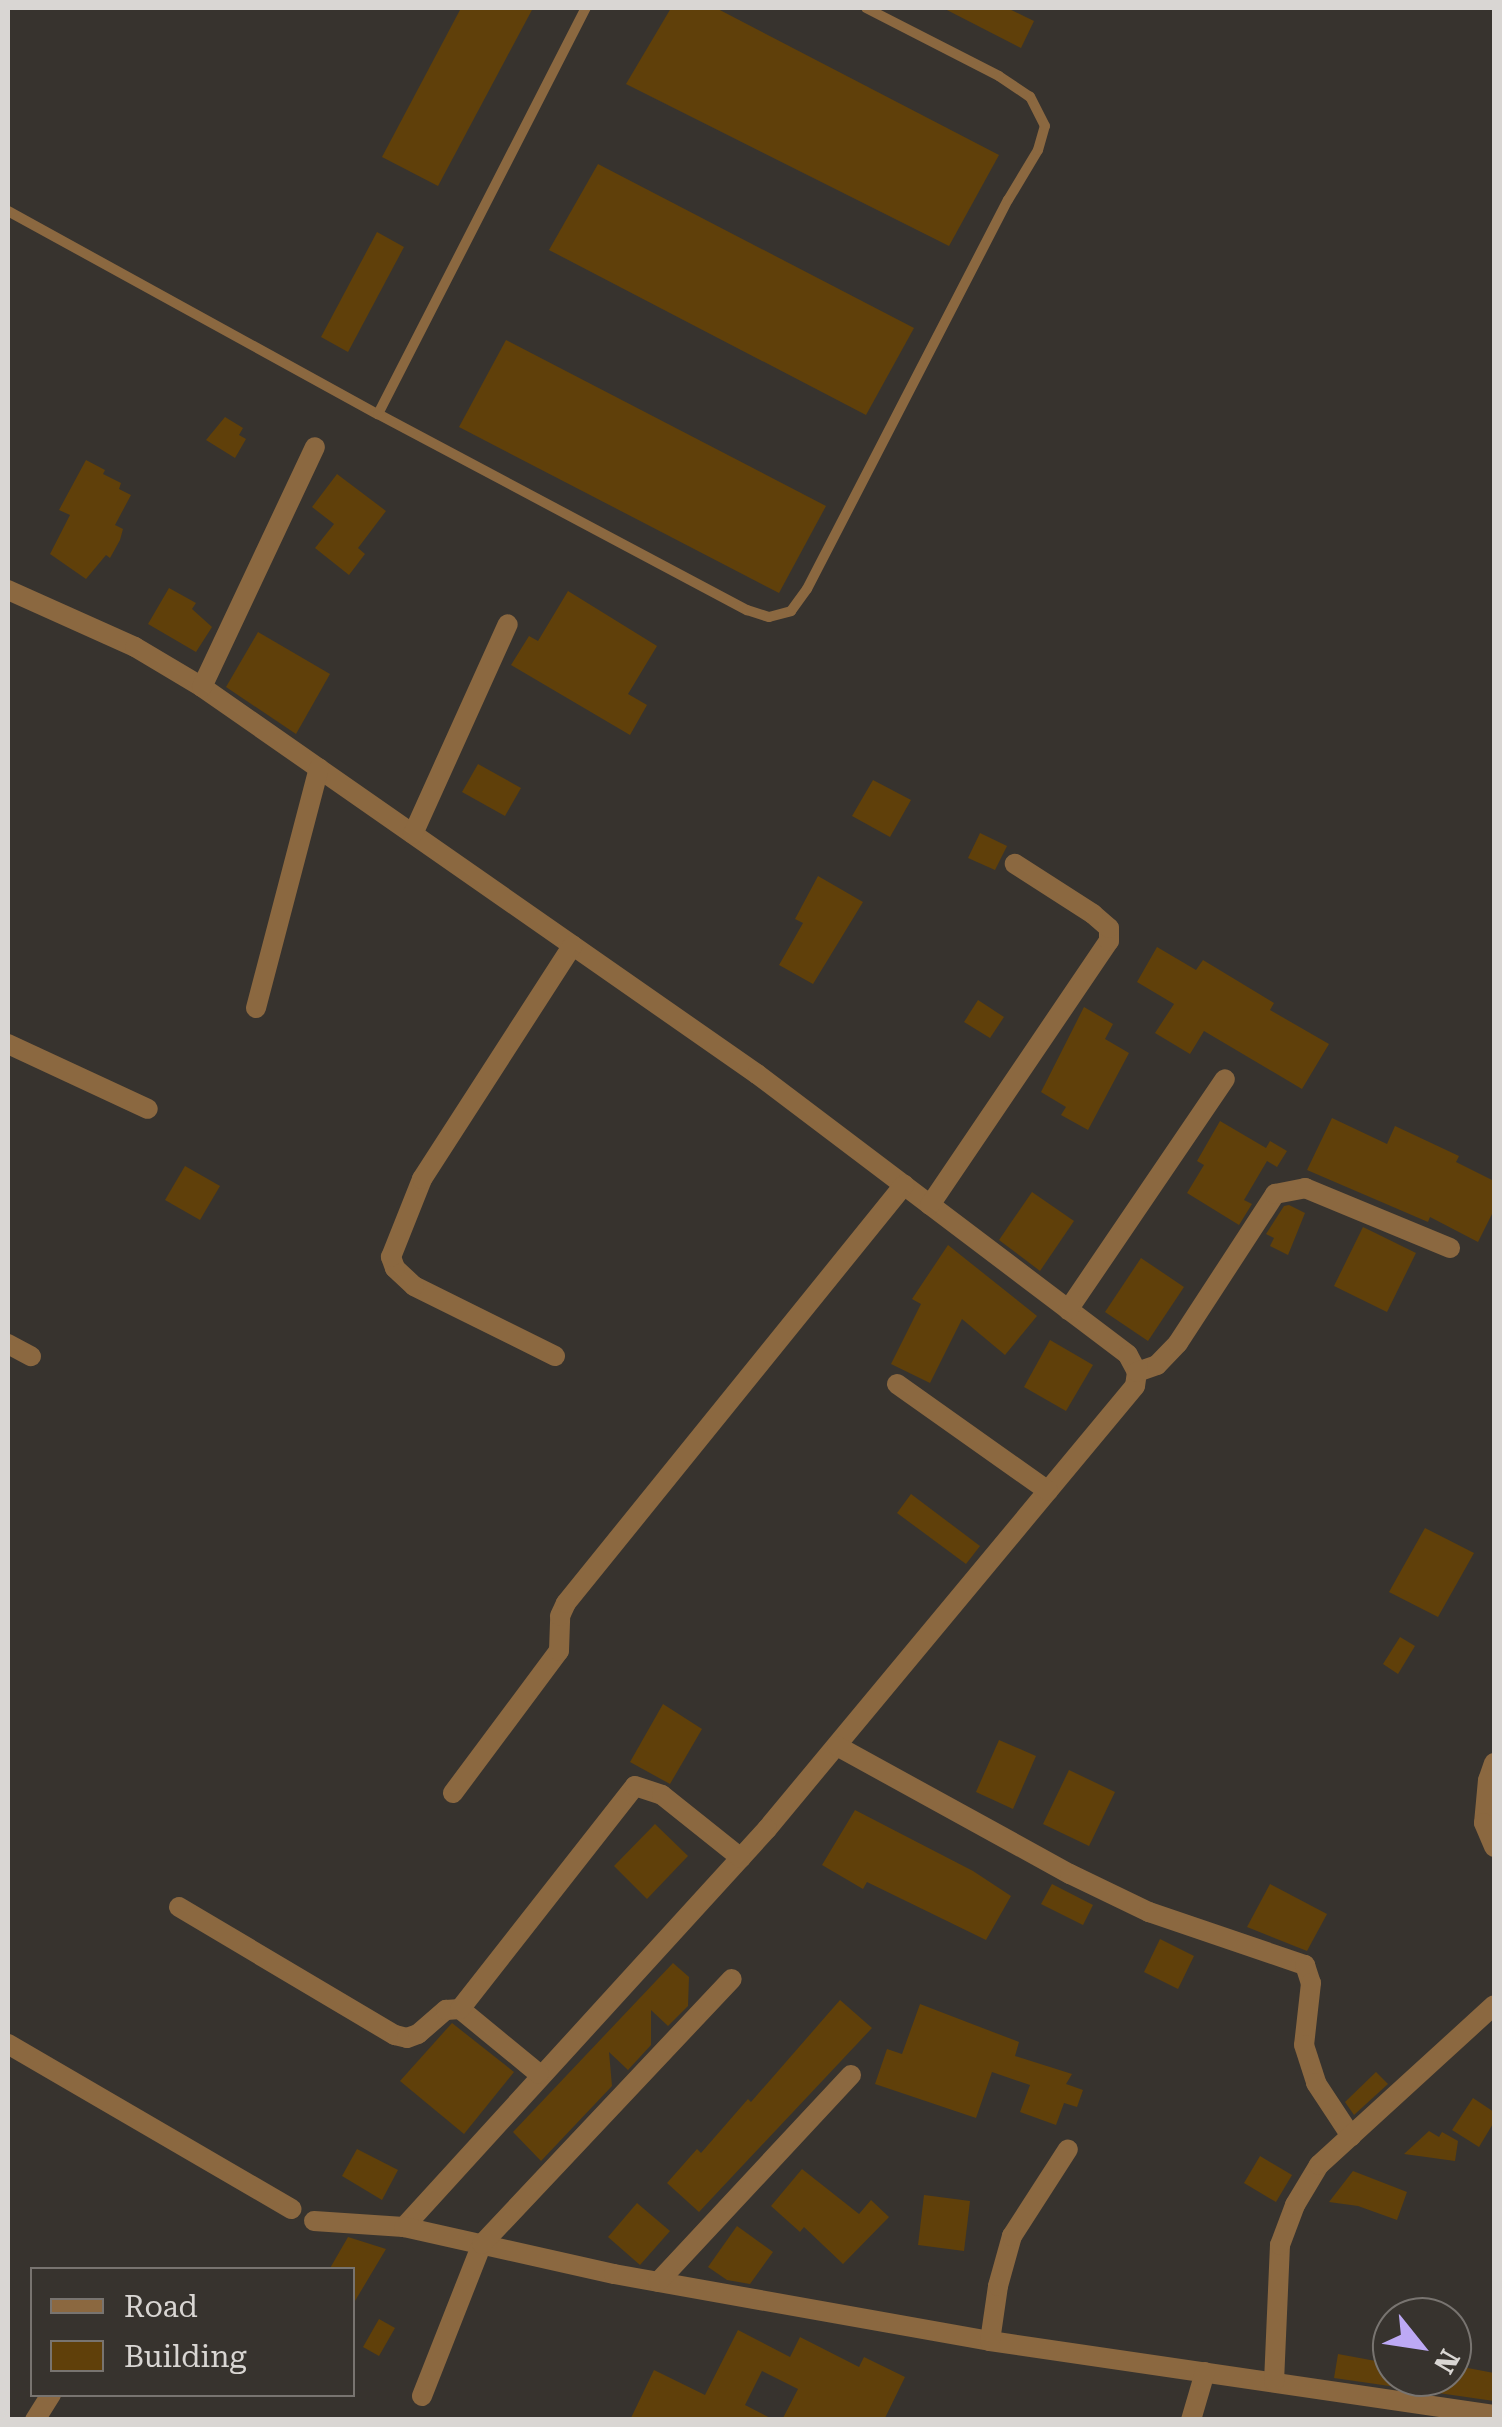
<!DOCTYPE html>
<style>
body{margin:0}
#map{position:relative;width:1502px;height:2427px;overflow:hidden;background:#37332e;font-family:"Roboto Serif",serif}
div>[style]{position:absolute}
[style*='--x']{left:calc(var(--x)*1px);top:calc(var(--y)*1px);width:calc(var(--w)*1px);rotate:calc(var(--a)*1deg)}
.building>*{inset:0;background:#60400a}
.lane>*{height:10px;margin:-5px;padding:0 5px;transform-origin:5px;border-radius:5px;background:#8b6840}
.street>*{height:20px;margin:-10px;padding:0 10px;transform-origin:10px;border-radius:10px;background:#8b6840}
span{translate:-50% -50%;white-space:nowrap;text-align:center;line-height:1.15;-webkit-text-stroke:9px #37332e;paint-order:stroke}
.frame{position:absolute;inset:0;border:10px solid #d9d6d3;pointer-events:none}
.legend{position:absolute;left:30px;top:2267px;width:325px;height:130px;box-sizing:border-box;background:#37332e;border:2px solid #787470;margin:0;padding:12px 18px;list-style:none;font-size:30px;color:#d9d6d3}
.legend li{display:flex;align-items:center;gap:20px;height:50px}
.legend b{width:50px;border:2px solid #787470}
.north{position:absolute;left:1372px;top:2297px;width:100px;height:100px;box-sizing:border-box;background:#37332e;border:2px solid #787470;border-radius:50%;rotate:120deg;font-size:28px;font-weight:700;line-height:40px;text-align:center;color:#d9d6d3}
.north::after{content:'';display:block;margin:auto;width:35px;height:45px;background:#bda9f5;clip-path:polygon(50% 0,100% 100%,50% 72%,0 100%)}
</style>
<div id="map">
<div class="building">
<div style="clip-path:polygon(461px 8px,533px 8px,438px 186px,382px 157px)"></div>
<div style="clip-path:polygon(671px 8px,716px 8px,999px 155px,949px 246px,626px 84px)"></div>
<div style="clip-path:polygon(943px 8px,1007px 8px,1034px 21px,1021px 48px)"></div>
<div style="clip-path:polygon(598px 164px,914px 328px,866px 415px,549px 250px)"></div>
<div style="clip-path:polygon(377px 232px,404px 247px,348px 352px,321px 337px)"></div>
<div style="clip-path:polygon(506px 340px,826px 506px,779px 593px,459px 427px)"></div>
<div style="clip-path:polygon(225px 417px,243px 428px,239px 435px,246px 439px,235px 458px,206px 440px)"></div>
<div style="clip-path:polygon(86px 460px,105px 470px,103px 474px,121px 483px,119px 489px,131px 495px,115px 525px,123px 529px,120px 540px,110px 558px,106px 555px,86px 579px,50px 554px,70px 515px,59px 510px)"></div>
<div style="clip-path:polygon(337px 474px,386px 511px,358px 548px,365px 554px,349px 575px,315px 548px,334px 524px,312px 507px)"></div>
<div style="clip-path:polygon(169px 588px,196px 603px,192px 609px,212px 627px,196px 652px,148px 624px)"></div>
<div style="clip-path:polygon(568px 591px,657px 646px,628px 694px,647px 705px,630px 735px,511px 665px,529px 636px,538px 641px)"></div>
<div style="clip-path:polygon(258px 632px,330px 674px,296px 734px,226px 687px)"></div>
<div style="clip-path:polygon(478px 764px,521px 788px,505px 816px,462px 792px)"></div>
<div style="clip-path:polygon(873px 780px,911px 800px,890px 837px,852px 816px)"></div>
<div style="clip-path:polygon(980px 833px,1007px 846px,995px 870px,968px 858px)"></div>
<div style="clip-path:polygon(818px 876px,863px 902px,813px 984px,779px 965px,803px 923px,795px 919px)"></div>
<div style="clip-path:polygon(1157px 947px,1196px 970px,1203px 960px,1274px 1003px,1270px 1010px,1329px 1044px,1302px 1089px,1204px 1031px,1190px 1054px,1155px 1033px,1174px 1004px,1137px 982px)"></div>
<div style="clip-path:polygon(978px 1000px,1004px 1017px,990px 1038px,964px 1022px)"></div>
<div style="clip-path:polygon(1084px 1007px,1113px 1024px,1105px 1039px,1129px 1053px,1088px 1130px,1061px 1115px,1066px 1107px,1041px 1092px)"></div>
<div style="clip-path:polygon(1332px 1118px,1387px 1144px,1395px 1126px,1459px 1156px,1456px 1162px,1494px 1181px,1494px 1210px,1478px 1242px,1430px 1217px,1428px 1222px,1307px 1170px)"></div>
<div style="clip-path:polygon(1220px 1121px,1266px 1148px,1270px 1141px,1287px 1151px,1277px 1167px,1267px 1161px,1244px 1200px,1252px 1204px,1239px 1225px,1187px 1193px,1204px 1165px,1197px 1161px)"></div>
<div style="clip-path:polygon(185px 1166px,220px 1186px,200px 1220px,165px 1200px)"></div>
<div style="clip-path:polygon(1032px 1192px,1074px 1221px,1040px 1271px,999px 1240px)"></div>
<div style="clip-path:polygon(1289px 1205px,1305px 1213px,1288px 1255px,1270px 1246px,1274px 1238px,1266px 1234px,1284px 1206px)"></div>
<div style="clip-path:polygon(1363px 1227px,1416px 1253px,1387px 1312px,1334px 1286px)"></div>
<div style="clip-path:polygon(948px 1245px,1037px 1316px,1005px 1355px,962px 1319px,930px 1383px,891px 1364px,921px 1304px,912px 1299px)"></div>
<div style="clip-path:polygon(1141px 1258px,1184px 1287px,1148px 1341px,1105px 1312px)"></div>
<div style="clip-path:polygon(1050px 1340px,1093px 1365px,1066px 1411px,1024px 1387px)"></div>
<div style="clip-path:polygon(911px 1494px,980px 1546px,966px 1564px,897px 1513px)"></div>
<div style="clip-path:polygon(1425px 1528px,1474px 1553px,1438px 1617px,1389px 1592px)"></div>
<div style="clip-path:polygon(1400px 1637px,1415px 1646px,1398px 1674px,1383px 1664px)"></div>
<div style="clip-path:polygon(663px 1704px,702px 1729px,670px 1784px,630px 1762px)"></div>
<div style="clip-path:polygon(999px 1740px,1036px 1756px,1013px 1809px,976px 1792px)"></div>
<div style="clip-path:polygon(1069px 1770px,1115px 1792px,1089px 1846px,1043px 1824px)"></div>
<div style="clip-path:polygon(855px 1810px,973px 1871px,1011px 1896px,986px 1940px,867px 1882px,863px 1889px,822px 1865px)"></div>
<div style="clip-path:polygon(655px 1824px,688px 1856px,647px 1899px,614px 1866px)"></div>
<div style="clip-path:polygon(1052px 1884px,1093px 1905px,1083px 1925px,1041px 1904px)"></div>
<div style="clip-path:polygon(1270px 1884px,1327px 1914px,1307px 1951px,1247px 1927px)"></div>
<div style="clip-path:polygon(1160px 1939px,1194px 1956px,1178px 1989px,1144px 1972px)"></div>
<div style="clip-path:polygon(673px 1963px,689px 1977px,688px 2006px,668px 2026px,651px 2010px,651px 2045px,628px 2070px,609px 2052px,612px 2086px,541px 2161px,513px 2132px)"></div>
<div style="clip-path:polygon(840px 2000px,872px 2028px,699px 2212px,667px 2183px,697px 2149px,701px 2153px,748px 2099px,751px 2102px)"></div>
<div style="clip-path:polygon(920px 2004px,1019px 2042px,1015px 2056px,1072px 2074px,1066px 2084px,1083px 2090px,1077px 2107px,1064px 2103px,1056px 2125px,1020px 2112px,1030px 2085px,992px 2072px,976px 2118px,875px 2084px,887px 2049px,902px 2054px)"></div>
<div style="clip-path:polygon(452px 2023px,514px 2072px,464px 2134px,400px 2081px)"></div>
<div style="clip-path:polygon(1376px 2072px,1388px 2084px,1354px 2115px,1345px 2102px)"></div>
<div style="clip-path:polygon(1473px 2098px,1494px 2112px,1494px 2122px,1479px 2147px,1452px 2130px)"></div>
<div style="clip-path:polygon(1429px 2131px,1439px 2137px,1442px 2132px,1458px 2141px,1455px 2161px,1404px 2154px)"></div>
<div style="clip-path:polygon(357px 2149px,398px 2170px,382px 2200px,342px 2176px)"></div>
<div style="clip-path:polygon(1260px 2156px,1292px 2175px,1276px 2202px,1244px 2183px)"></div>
<div style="clip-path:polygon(802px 2169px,859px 2214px,871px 2200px,889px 2217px,843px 2264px,804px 2227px,800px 2232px,771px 2206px)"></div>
<div style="clip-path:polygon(1353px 2171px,1407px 2192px,1397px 2220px,1358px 2206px,1329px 2202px)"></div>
<div style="clip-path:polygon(924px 2195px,970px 2201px,964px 2251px,918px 2245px)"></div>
<div style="clip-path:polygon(637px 2203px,670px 2231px,640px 2265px,608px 2237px)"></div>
<div style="clip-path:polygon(737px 2226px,773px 2252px,750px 2284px,727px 2280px,708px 2267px)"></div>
<div style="clip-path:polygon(348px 2237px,386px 2249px,352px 2306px,352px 2270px,329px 2270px)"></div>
<div style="clip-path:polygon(379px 2319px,395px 2328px,379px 2356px,363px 2347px)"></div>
<div style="clip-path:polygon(738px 2330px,790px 2357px,800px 2337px,859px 2367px,864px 2357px,905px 2377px,884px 2420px,782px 2420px,798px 2389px,762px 2371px,745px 2405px,774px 2420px,630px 2420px,654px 2370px,705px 2395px)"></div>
<div style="clip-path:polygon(1338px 2354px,1392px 2364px,1392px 2377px,1452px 2377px,1452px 2365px,1494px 2373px,1494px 2401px,1334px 2378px)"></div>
</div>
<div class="lane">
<div style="--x:8;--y:211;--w:422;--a:28.8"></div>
<div style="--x:378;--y:414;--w:418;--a:28"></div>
<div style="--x:747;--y:610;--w:23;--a:18"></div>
<div style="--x:769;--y:617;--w:23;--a:-15"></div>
<div style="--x:791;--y:611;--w:27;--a:-54"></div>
<div style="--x:807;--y:589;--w:438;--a:-62.7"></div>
<div style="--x:1008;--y:200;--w:58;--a:-59"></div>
<div style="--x:1038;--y:150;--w:25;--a:-74"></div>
<div style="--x:1045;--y:126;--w:33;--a:-117"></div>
<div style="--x:1030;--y:97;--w:37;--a:-146"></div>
<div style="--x:999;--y:76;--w:149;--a:-152.9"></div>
<div style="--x:378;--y:414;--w:456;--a:-62.9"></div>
</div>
<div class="street">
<div style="--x:8;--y:590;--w:139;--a:24.2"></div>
<div style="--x:135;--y:647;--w:78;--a:30.8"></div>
<div style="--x:202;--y:687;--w:677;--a:34.89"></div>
<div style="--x:757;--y:1074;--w:465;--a:37.1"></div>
<div style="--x:1128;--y:1355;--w:19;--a:62"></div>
<div style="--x:1137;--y:1372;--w:14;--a:98"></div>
<div style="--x:1135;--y:1386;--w:576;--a:129.72"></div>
<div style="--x:767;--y:1829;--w:539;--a:132.37"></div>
<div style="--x:202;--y:687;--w:265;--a:-64.8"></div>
<div style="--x:413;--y:834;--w:230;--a:-65.7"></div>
<div style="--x:256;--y:1008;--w:248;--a:-75.3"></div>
<div style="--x:8;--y:1044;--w:154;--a:24.9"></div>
<div style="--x:930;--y:1205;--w:319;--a:-55.9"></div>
<div style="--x:1109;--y:941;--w:13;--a:-90"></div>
<div style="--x:1109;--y:928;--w:21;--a:-139"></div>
<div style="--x:1093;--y:914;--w:93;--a:-147.3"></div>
<div style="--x:1068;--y:1310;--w:279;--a:-55.8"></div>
<div style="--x:8;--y:1344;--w:26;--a:28"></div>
<div style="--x:555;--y:1356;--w:157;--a:-153.6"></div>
<div style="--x:414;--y:1286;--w:26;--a:-137"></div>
<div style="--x:395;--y:1268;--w:12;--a:-110"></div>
<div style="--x:391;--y:1257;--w:84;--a:-68.3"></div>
<div style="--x:422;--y:1179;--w:278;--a:-57.2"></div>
<div style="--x:1137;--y:1372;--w:21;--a:-19"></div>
<div style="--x:1157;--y:1365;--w:30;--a:-46"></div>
<div style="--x:1178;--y:1343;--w:178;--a:-56.9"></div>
<div style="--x:1275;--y:1194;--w:31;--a:-11"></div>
<div style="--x:1305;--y:1188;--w:157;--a:22.5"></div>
<div style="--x:897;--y:1384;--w:185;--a:35.3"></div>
<div style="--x:837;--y:1746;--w:266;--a:28.8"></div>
<div style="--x:1070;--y:1874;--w:88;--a:25.7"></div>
<div style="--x:1149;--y:1912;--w:165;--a:18.8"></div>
<div style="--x:1305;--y:1965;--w:19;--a:72"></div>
<div style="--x:1311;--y:1983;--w:62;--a:96.4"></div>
<div style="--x:1304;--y:2045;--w:40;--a:72"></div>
<div style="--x:1316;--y:2083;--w:64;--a:56.6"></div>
<div style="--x:1494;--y:1763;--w:18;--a:109"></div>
<div style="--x:1488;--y:1780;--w:43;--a:95.3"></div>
<div style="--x:1484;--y:1823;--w:26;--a:67"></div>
<div style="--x:453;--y:1793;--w:177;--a:-53.3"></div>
<div style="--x:559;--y:1651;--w:35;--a:-88"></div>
<div style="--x:560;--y:1616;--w:14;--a:-65"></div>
<div style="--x:566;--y:1603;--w:538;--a:-51.04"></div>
<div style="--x:179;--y:1907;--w:251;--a:30.7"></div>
<div style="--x:395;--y:2035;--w:12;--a:14"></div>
<div style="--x:407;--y:2038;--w:12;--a:-20"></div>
<div style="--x:418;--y:2034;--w:37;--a:-41"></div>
<div style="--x:446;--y:2010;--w:14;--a:-4"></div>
<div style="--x:460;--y:2009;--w:102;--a:39.4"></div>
<div style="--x:460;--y:2009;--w:283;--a:-51.9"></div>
<div style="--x:635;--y:1786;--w:28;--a:18"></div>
<div style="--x:662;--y:1795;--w:101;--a:38.6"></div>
<div style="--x:8;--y:2044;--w:328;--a:30.2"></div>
<div style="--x:314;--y:2221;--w:90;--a:3.8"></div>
<div style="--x:404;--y:2227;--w:215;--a:12.6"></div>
<div style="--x:614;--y:2274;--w:382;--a:10.1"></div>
<div style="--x:990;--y:2341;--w:509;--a:8.35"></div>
<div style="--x:658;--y:2282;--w:283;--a:-47"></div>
<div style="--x:990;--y:2341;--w:56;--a:-81.7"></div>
<div style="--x:998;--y:2286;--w:52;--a:-74.4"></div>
<div style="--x:1012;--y:2236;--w:103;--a:-57.2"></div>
<div style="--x:1274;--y:2382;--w:137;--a:-87.5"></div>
<div style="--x:1280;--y:2245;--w:43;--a:-69.4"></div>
<div style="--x:1295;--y:2205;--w:47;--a:-59"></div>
<div style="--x:1319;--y:2165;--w:237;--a:-42.4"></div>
<div style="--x:422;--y:2396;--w:163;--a:-68.5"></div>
<div style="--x:482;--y:2244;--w:364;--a:-46.7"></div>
<div style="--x:35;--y:2420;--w:31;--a:-58"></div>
<div style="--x:1191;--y:2420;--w:50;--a:-73.7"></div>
</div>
<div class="frame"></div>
<ul class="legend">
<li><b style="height:12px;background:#8b6840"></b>Road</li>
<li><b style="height:28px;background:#60400a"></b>Building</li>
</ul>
<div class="north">N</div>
</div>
